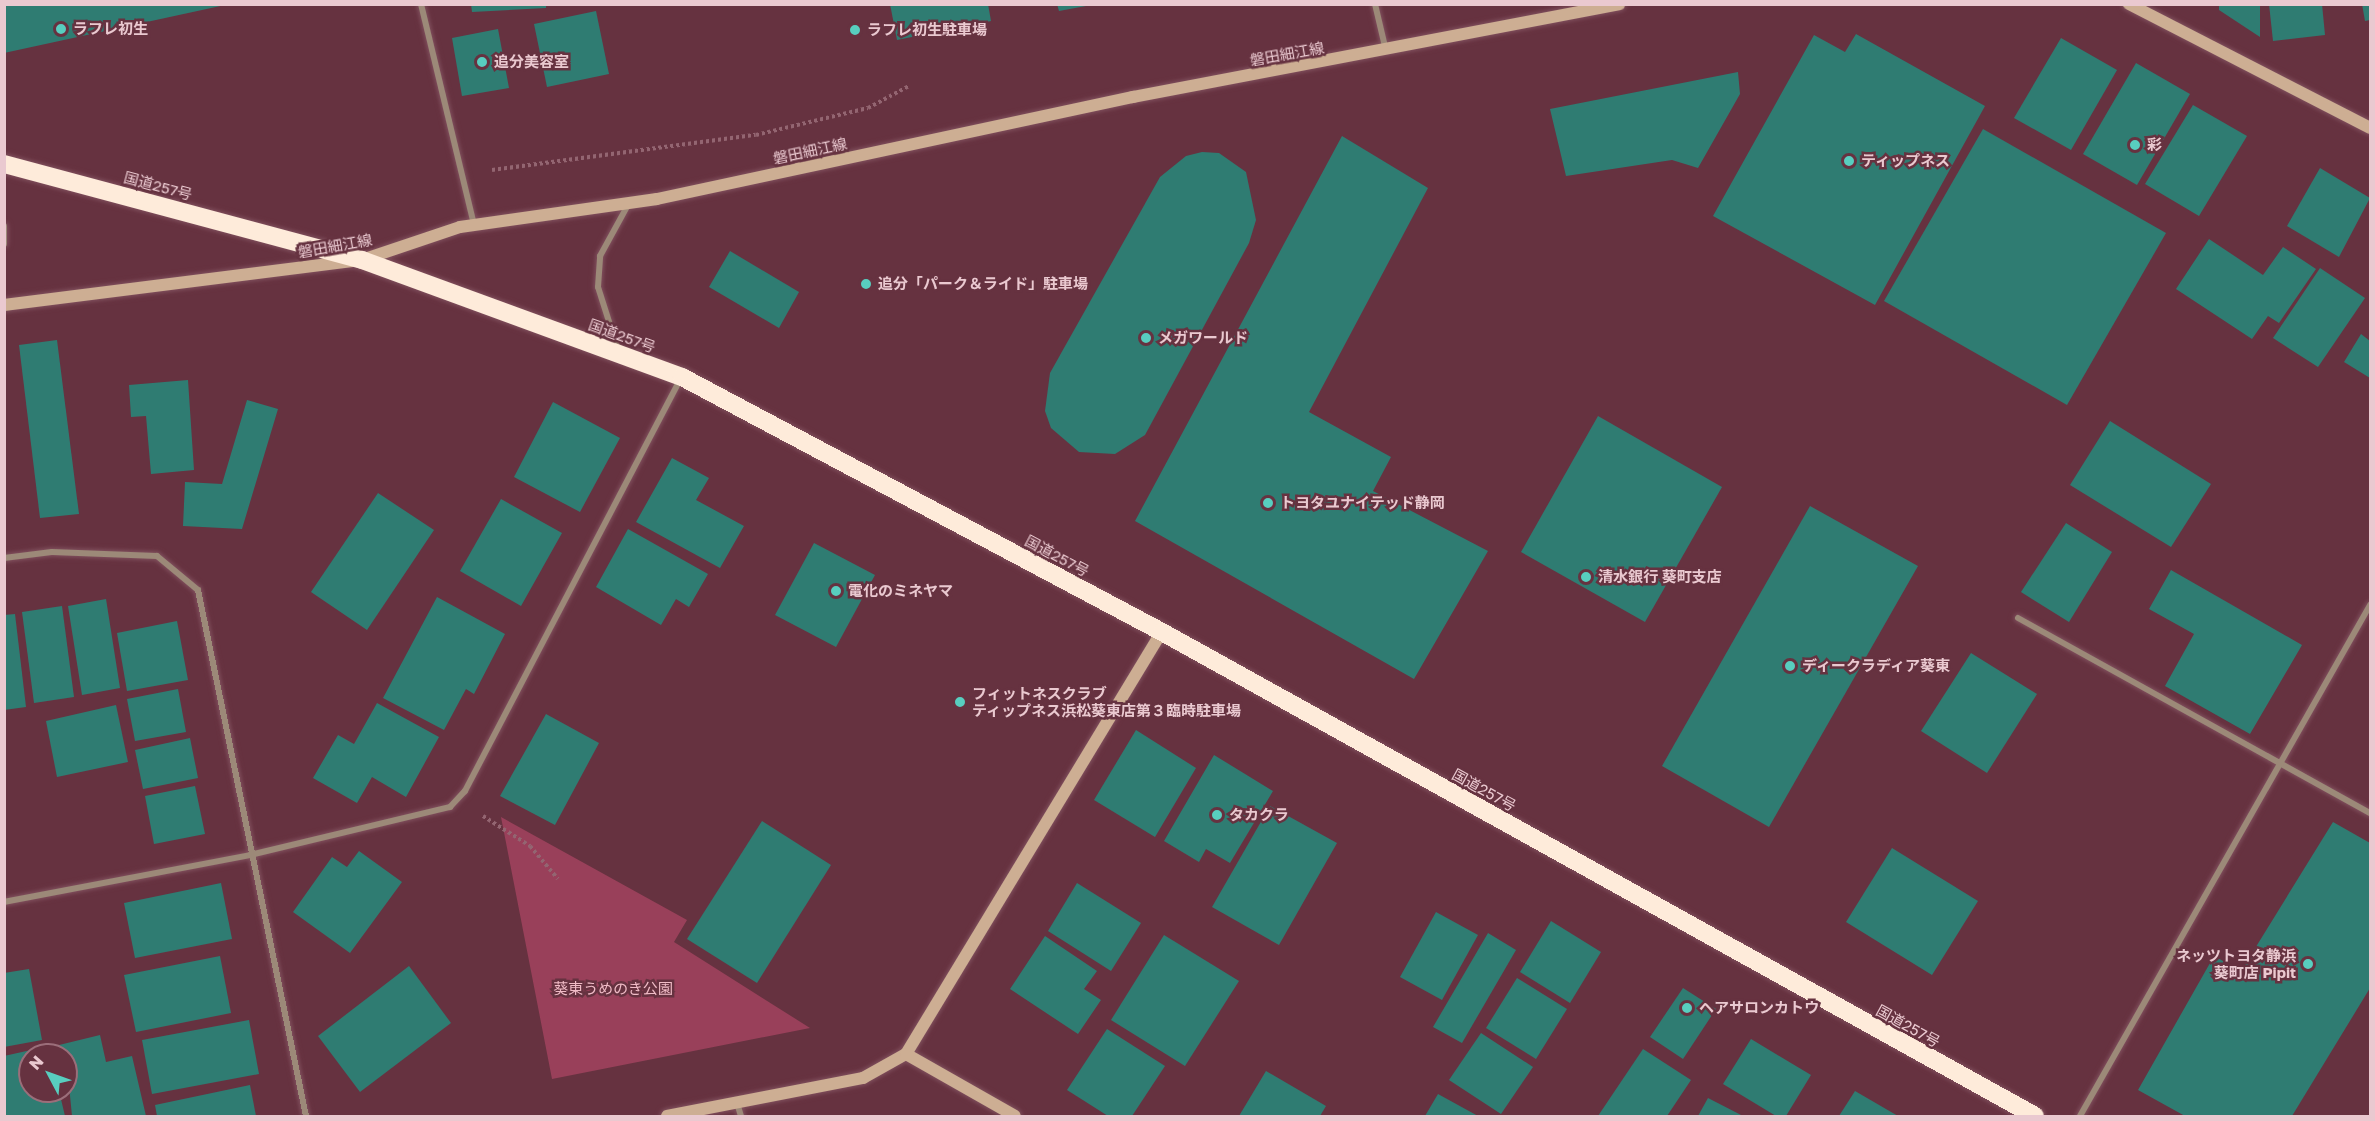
<!DOCTYPE html>
<meta charset="utf-8">
<style>
body{margin:0}
#map{position:relative;width:2375px;height:1121px;overflow:hidden;background:#663240;font-family:"Golos Text","Noto Sans JP",sans-serif}
div>[style]{position:absolute}
[style*='--x']{left:calc(var(--x)*1px);top:calc(var(--y)*1px);width:calc(var(--w)*1px);rotate:calc(var(--a)*1deg)}
.green>*{inset:0;background:#99405a}
.building>*{inset:0;background:#2f7c72}
.path>*{height:4px;margin-top:-2px;transform-origin:0;background:repeating-linear-gradient(90deg,#936571 0 3px,transparent 0 6px)}
.roads{filter:drop-shadow(0 0 2px #80505d) drop-shadow(0 0 2px #80505d)}
.street>*{height:6px;margin:-3px;padding:0 3px;transform-origin:3px;border-radius:3px;background:#9c8978}
.secondary>*{height:12px;margin:-6px;padding:0 6px;transform-origin:6px;border-radius:6px;background:#cdae93}
.highway>*{height:18px;margin:-9px;padding:0 9px;transform-origin:9px;border-radius:9px;background:#feebda}
.dots>*{width:16px;height:16px;translate:-50% -50%;box-sizing:border-box;border:3px solid #663240;border-radius:50%}
span{translate:-50% -50%;white-space:nowrap;text-align:center;line-height:1.15;-webkit-text-stroke:5px #663240;paint-order:stroke}
.poi-label{font-size:15px;color:#eac9d0;font-weight:700}
.left{translate:0 -50%;text-align:left}
.right{translate:-100% -50%;text-align:right}
.street-label{font-size:15px;color:#eac9d0}
.park-label{font-size:15px;color:#f1bcc7}
.frame{position:absolute;inset:0;border:6px solid #eac9d0;pointer-events:none}
.north{position:absolute;left:18px;top:1043px;width:60px;height:60px;box-sizing:border-box;background:#663240;border:2px solid #9b6e7a;border-radius:50%;rotate:311deg;font-size:16px;font-weight:700;line-height:24px;text-align:center;color:#eac9d0}
.north::after{content:'';display:block;margin:auto;width:21px;height:27px;background:#58cebf;clip-path:polygon(50% 0,100% 100%,50% 72%,0 100%)}
</style>
<div id="map">
<div class="green">
<div style="clip-path:polygon(501px 817px,687px 920px,674px 942px,810px 1028px,552px 1079px)"></div>
</div>
<div class="building">
<div style="clip-path:polygon(4px 4px,225px 4px,225px 5px,4px 53px)"></div>
<div style="clip-path:polygon(471px 4px,546px 4px,546px 8px,472px 12px)"></div>
<div style="clip-path:polygon(890px 4px,988px 4px,991px 21px,897px 40px)"></div>
<div style="clip-path:polygon(1057px 4px,1086px 4px,1086px 6px,1059px 11px)"></div>
<div style="clip-path:polygon(2269px 4px,2322px 4px,2325px 35px,2273px 41px)"></div>
<div style="clip-path:polygon(2362px 4px,2370px 4px,2370px 20px,2365px 21px)"></div>
<div style="clip-path:polygon(2219px 5px,2260px 5px,2260px 37px,2219px 10px)"></div>
<div style="clip-path:polygon(596px 11px,609px 74px,547px 87px,534px 24px)"></div>
<div style="clip-path:polygon(498px 29px,509px 88px,462px 96px,452px 38px)"></div>
<div style="clip-path:polygon(1856px 34px,1985px 106px,1875px 305px,1713px 216px,1814px 35px,1845px 52px)"></div>
<div style="clip-path:polygon(2061px 38px,2117px 70px,2071px 150px,2014px 118px)"></div>
<div style="clip-path:polygon(2136px 63px,2190px 94px,2137px 185px,2083px 154px)"></div>
<div style="clip-path:polygon(1738px 72px,1740px 94px,1698px 168px,1672px 160px,1566px 176px,1550px 109px)"></div>
<div style="clip-path:polygon(2193px 105px,2247px 136px,2199px 216px,2145px 184px)"></div>
<div style="clip-path:polygon(1983px 129px,2166px 233px,2067px 405px,1884px 301px)"></div>
<div style="clip-path:polygon(1342px 136px,1428px 188px,1309px 412px,1391px 457px,1373px 491px,1488px 551px,1414px 679px,1135px 521px)"></div>
<div style="clip-path:polygon(1202px 152px,1219px 153px,1246px 172px,1256px 220px,1249px 243px,1145px 435px,1115px 454px,1079px 452px,1051px 428px,1045px 411px,1050px 373px,1160px 177px,1186px 156px)"></div>
<div style="clip-path:polygon(2320px 168px,2370px 198px,2339px 257px,2287px 226px)"></div>
<div style="clip-path:polygon(2209px 239px,2263px 275px,2283px 247px,2316px 269px,2279px 323px,2268px 316px,2252px 339px,2176px 289px)"></div>
<div style="clip-path:polygon(730px 251px,799px 292px,779px 328px,709px 287px)"></div>
<div style="clip-path:polygon(2320px 268px,2365px 298px,2318px 367px,2273px 338px)"></div>
<div style="clip-path:polygon(2361px 334px,2370px 341px,2370px 378px,2344px 362px)"></div>
<div style="clip-path:polygon(57px 340px,79px 514px,40px 518px,19px 345px)"></div>
<div style="clip-path:polygon(188px 380px,194px 470px,151px 474px,146px 416px,131px 417px,129px 385px)"></div>
<div style="clip-path:polygon(247px 400px,278px 409px,242px 529px,183px 526px,185px 482px,222px 484px)"></div>
<div style="clip-path:polygon(553px 402px,620px 438px,580px 512px,514px 477px)"></div>
<div style="clip-path:polygon(1598px 416px,1722px 487px,1645px 622px,1521px 552px)"></div>
<div style="clip-path:polygon(2110px 421px,2211px 484px,2171px 547px,2070px 485px)"></div>
<div style="clip-path:polygon(672px 458px,709px 478px,696px 500px,744px 526px,720px 568px,636px 522px)"></div>
<div style="clip-path:polygon(378px 493px,434px 530px,367px 630px,311px 592px)"></div>
<div style="clip-path:polygon(501px 499px,562px 533px,521px 606px,460px 571px)"></div>
<div style="clip-path:polygon(1810px 506px,1918px 566px,1769px 827px,1662px 766px)"></div>
<div style="clip-path:polygon(2066px 523px,2112px 552px,2069px 622px,2021px 592px)"></div>
<div style="clip-path:polygon(628px 529px,708px 574px,689px 607px,676px 599px,661px 625px,596px 587px)"></div>
<div style="clip-path:polygon(814px 543px,875px 575px,836px 647px,775px 615px)"></div>
<div style="clip-path:polygon(2171px 570px,2302px 645px,2250px 734px,2165px 686px,2194px 634px,2149px 609px)"></div>
<div style="clip-path:polygon(437px 597px,505px 634px,474px 694px,466px 689px,444px 730px,383px 698px)"></div>
<div style="clip-path:polygon(106px 599px,120px 688px,82px 695px,68px 606px)"></div>
<div style="clip-path:polygon(62px 606px,74px 697px,34px 703px,22px 612px)"></div>
<div style="clip-path:polygon(15px 614px,26px 707px,4px 710px,4px 615px)"></div>
<div style="clip-path:polygon(177px 621px,188px 680px,127px 691px,117px 633px)"></div>
<div style="clip-path:polygon(1971px 653px,2037px 694px,1987px 773px,1921px 731px)"></div>
<div style="clip-path:polygon(178px 689px,186px 732px,135px 741px,127px 699px)"></div>
<div style="clip-path:polygon(377px 703px,439px 737px,406px 797px,372px 777px,357px 803px,313px 778px,338px 735px,354px 744px)"></div>
<div style="clip-path:polygon(116px 705px,128px 762px,57px 777px,46px 721px)"></div>
<div style="clip-path:polygon(546px 714px,599px 743px,555px 825px,500px 796px)"></div>
<div style="clip-path:polygon(1136px 730px,1196px 768px,1155px 837px,1094px 800px)"></div>
<div style="clip-path:polygon(190px 738px,198px 778px,143px 789px,135px 750px)"></div>
<div style="clip-path:polygon(1214px 755px,1273px 791px,1230px 863px,1206px 849px,1199px 862px,1164px 841px)"></div>
<div style="clip-path:polygon(195px 786px,205px 834px,154px 844px,145px 796px)"></div>
<div style="clip-path:polygon(1270px 806px,1337px 843px,1279px 945px,1212px 907px)"></div>
<div style="clip-path:polygon(762px 821px,831px 865px,757px 983px,687px 939px)"></div>
<div style="clip-path:polygon(2333px 822px,2370px 843px,2370px 988px,2292px 1116px,2185px 1116px,2138px 1090px,2214px 956px,2241px 971px)"></div>
<div style="clip-path:polygon(1892px 848px,1978px 901px,1932px 975px,1846px 922px)"></div>
<div style="clip-path:polygon(359px 851px,402px 882px,350px 953px,293px 912px,332px 857px,347px 867px)"></div>
<div style="clip-path:polygon(221px 883px,232px 939px,135px 958px,124px 903px)"></div>
<div style="clip-path:polygon(1077px 883px,1141px 923px,1111px 971px,1048px 931px)"></div>
<div style="clip-path:polygon(1436px 912px,1478px 935px,1442px 1000px,1400px 977px)"></div>
<div style="clip-path:polygon(1551px 921px,1601px 952px,1570px 1003px,1520px 972px)"></div>
<div style="clip-path:polygon(1488px 933px,1516px 950px,1462px 1043px,1433px 1027px)"></div>
<div style="clip-path:polygon(1164px 935px,1239px 981px,1185px 1066px,1111px 1020px)"></div>
<div style="clip-path:polygon(1045px 936px,1097px 971px,1084px 989px,1101px 1000px,1078px 1034px,1010px 989px)"></div>
<div style="clip-path:polygon(220px 956px,231px 1013px,136px 1032px,124px 975px)"></div>
<div style="clip-path:polygon(409px 966px,451px 1023px,360px 1092px,318px 1036px)"></div>
<div style="clip-path:polygon(29px 969px,42px 1040px,4px 1047px,4px 973px)"></div>
<div style="clip-path:polygon(1517px 978px,1567px 1009px,1536px 1059px,1486px 1028px)"></div>
<div style="clip-path:polygon(1683px 988px,1716px 1009px,1683px 1059px,1650px 1037px)"></div>
<div style="clip-path:polygon(249px 1020px,259px 1074px,152px 1094px,142px 1040px)"></div>
<div style="clip-path:polygon(1107px 1029px,1165px 1066px,1132px 1116px,1108px 1116px,1067px 1090px)"></div>
<div style="clip-path:polygon(1481px 1033px,1533px 1067px,1501px 1114px,1449px 1080px)"></div>
<div style="clip-path:polygon(100px 1035px,106px 1062px,132px 1056px,146px 1116px,72px 1116px,66px 1055px,57px 1055px,55px 1046px)"></div>
<div style="clip-path:polygon(1751px 1039px,1811px 1075px,1786px 1116px,1776px 1116px,1723px 1084px)"></div>
<div style="clip-path:polygon(49px 1046px,51px 1055px,30px 1055px,30px 1091px,59px 1091px,65px 1116px,4px 1116px,4px 1056px)"></div>
<div style="clip-path:polygon(1643px 1049px,1691px 1080px,1667px 1116px,1598px 1116px)"></div>
<div style="clip-path:polygon(1266px 1071px,1326px 1106px,1320px 1116px,1239px 1116px)"></div>
<div style="clip-path:polygon(250px 1085px,256px 1116px,157px 1116px,155px 1105px)"></div>
<div style="clip-path:polygon(1855px 1091px,1898px 1116px,1839px 1116px)"></div>
<div style="clip-path:polygon(1438px 1094px,1478px 1116px,1425px 1116px)"></div>
<div style="clip-path:polygon(1708px 1098px,1743px 1116px,1698px 1116px)"></div>
</div>
<div class="path">
<div style="--x:492;--y:170;--w:266;--a:-7.6"></div>
<div style="--x:756;--y:135;--w:115;--a:-13.6"></div>
<div style="--x:868;--y:108;--w:47;--a:-28.2"></div>
<div style="--x:483;--y:816;--w:56;--a:32.6"></div>
<div style="--x:530;--y:846;--w:43;--a:49.7"></div>
</div>
<div class="roads">
<div class="street">
<div style="--x:421;--y:4;--w:227;--a:76.5"></div>
<div style="--x:1375;--y:4;--w:48;--a:76.8"></div>
<div style="--x:4;--y:226;--w:18;--a:90"></div>
<div style="--x:618;--y:350;--w:66;--a:-107.6"></div>
<div style="--x:598;--y:287;--w:31;--a:-86"></div>
<div style="--x:600;--y:256;--w:60;--a:-61.3"></div>
<div style="--x:4;--y:558;--w:48;--a:-7.1"></div>
<div style="--x:52;--y:552;--w:105;--a:2.2"></div>
<div style="--x:157;--y:556;--w:53;--a:39.7"></div>
<div style="--x:198;--y:590;--w:537;--a:78.4"></div>
<div style="--x:2018;--y:618;--w:402;--a:29"></div>
<div style="--x:4;--y:902;--w:250;--a:-10.8"></div>
<div style="--x:250;--y:855;--w:206;--a:-13.5"></div>
<div style="--x:450;--y:807;--w:22;--a:-47"></div>
<div style="--x:465;--y:791;--w:466;--a:-62.4"></div>
<div style="--x:737;--y:1103;--w:14;--a:73"></div>
<div style="--x:2080;--y:1116;--w:588;--a:-60.42"></div>
</div>
<div class="secondary">
<div style="--x:2129;--y:4;--w:271;--a:27.2"></div>
<div style="--x:4;--y:305;--w:361;--a:-7.2"></div>
<div style="--x:362;--y:260;--w:103;--a:-18.6"></div>
<div style="--x:460;--y:227;--w:199;--a:-8.1"></div>
<div style="--x:657;--y:199;--w:487;--a:-12.1"></div>
<div style="--x:1133;--y:97;--w:495;--a:-10.8"></div>
<div style="--x:906;--y:1054;--w:494;--a:-58.8"></div>
<div style="--x:667;--y:1116;--w:200;--a:-11"></div>
<div style="--x:863;--y:1078;--w:49;--a:-29.2"></div>
<div style="--x:906;--y:1054;--w:125;--a:29.6"></div>
</div>
<div class="highway">
<div style="--x:4;--y:164;--w:371;--a:15"></div>
<div style="--x:362;--y:260;--w:341;--a:20.1"></div>
<div style="--x:682;--y:377;--w:544;--a:27.98"></div>
<div style="--x:1162;--y:632;--w:998;--a:29"></div>
</div>
</div>
<div class="dots">
<div style="left:61px;top:29px;background:#58cebf"></div>
<div style="left:855px;top:30px;background:#58cebf"></div>
<div style="left:482px;top:62px;background:#58cebf"></div>
<div style="left:2135px;top:145px;background:#58cebf"></div>
<div style="left:1849px;top:161px;background:#58cebf"></div>
<div style="left:866px;top:284px;background:#58cebf"></div>
<div style="left:1146px;top:338px;background:#58cebf"></div>
<div style="left:1268px;top:503px;background:#58cebf"></div>
<div style="left:1586px;top:577px;background:#58cebf"></div>
<div style="left:836px;top:591px;background:#58cebf"></div>
<div style="left:1790px;top:666px;background:#58cebf"></div>
<div style="left:960px;top:702px;background:#58cebf"></div>
<div style="left:1217px;top:815px;background:#58cebf"></div>
<div style="left:2308px;top:964px;background:#58cebf"></div>
<div style="left:1687px;top:1008px;background:#58cebf"></div>
</div>
<div class="poi-label">
<span class="left" style="left:73px;top:29px">ラフレ初生</span>
<span class="left" style="left:867px;top:30px">ラフレ初生駐車場</span>
<span class="left" style="left:494px;top:62px">追分美容室</span>
<span class="left" style="left:2147px;top:145px">彩</span>
<span class="left" style="left:1861px;top:161px">ティップネス</span>
<span class="left" style="left:878px;top:284px">追分「パーク＆ライド」駐車場</span>
<span class="left" style="left:1158px;top:338px">メガワールド</span>
<span class="left" style="left:1280px;top:503px">トヨタユナイテッド静岡</span>
<span class="left" style="left:1598px;top:577px">清水銀行 葵町支店</span>
<span class="left" style="left:848px;top:591px">電化のミネヤマ</span>
<span class="left" style="left:1802px;top:666px">ディークラディア葵東</span>
<span class="left" style="left:972px;top:702px">フィットネスクラブ<br>ティップネス浜松葵東店第３臨時駐車場</span>
<span class="left" style="left:1229px;top:815px">タカクラ</span>
<span class="right" style="left:2296px;top:964px">ネッツトヨタ静浜<br>葵町店 Pipit</span>
<span class="left" style="left:1699px;top:1008px">ヘアサロンカトウ</span>
</div>
<div class="street-label">
<span style="left:1287px;top:54px;rotate:-10deg">磐田細江線</span>
<span style="left:810px;top:151px;rotate:-12deg">磐田細江線</span>
<span style="left:158px;top:186px;rotate:15deg">国道257号</span>
<span style="left:335px;top:246px;rotate:-10deg">磐田細江線</span>
<span style="left:622px;top:336px;rotate:20deg">国道257号</span>
<span style="left:1057px;top:556px;rotate:28deg">国道257号</span>
<span style="left:1484px;top:790px;rotate:29deg">国道257号</span>
<span style="left:1908px;top:1026px;rotate:29deg">国道257号</span>
</div>
<div class="park-label">
<span style="left:613px;top:989px">葵東うめのき公園</span>
</div>
<div class="frame"></div>
<div class="north">N</div>
</div>
